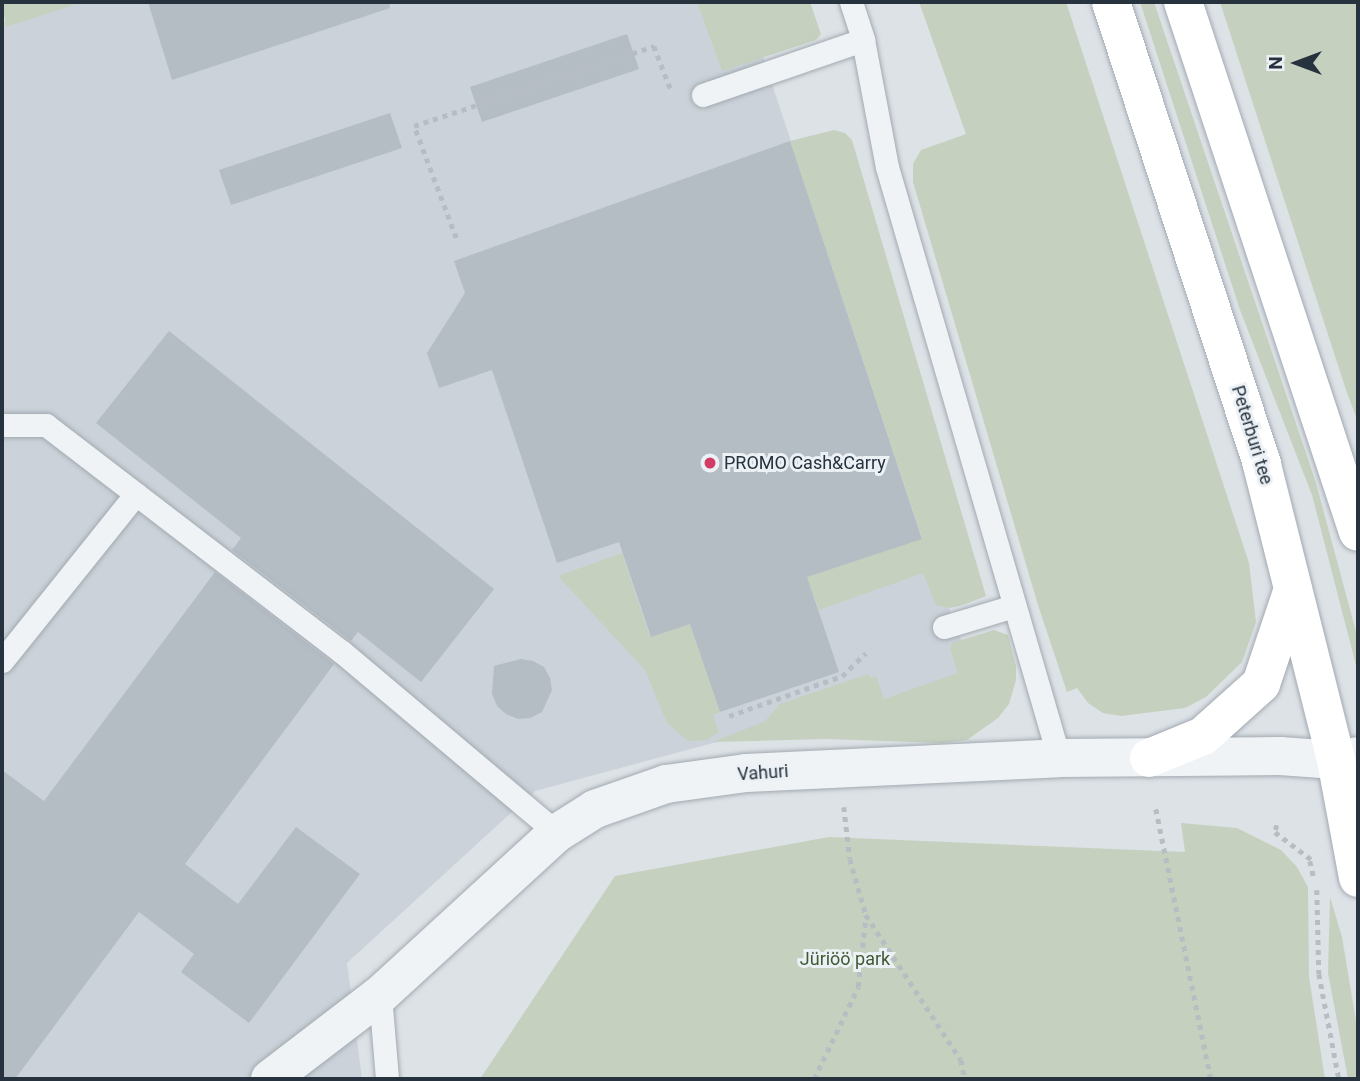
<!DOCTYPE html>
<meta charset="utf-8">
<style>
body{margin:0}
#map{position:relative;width:1360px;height:1081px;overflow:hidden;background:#dde2e7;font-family:Roboto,sans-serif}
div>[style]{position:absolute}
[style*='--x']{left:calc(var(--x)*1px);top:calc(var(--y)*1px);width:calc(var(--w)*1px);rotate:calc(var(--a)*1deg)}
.built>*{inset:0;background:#cbd2d9}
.green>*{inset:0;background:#c5d1be}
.building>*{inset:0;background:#b4bcc4}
.path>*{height:4.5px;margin-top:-2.25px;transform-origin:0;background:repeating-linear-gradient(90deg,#b7bdc2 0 5px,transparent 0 10px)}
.roads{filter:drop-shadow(0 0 2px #a2aab1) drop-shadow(0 0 2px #a2aab1)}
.service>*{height:23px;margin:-11.5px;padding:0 11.5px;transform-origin:11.5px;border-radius:11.5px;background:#f0f3f6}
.minor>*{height:38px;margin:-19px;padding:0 19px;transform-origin:19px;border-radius:19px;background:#f0f3f6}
.trunk>*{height:38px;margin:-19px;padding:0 19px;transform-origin:19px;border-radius:19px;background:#fff}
.dots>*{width:19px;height:19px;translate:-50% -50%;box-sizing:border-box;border:4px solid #ecf1f5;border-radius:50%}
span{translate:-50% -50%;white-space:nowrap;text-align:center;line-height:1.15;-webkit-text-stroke:6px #ecf1f5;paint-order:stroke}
.street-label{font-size:18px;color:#26323e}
.poi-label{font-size:18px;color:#26323e}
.left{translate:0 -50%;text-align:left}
.park-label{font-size:18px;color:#405a33}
.frame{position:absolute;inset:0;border:4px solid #26323e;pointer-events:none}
.north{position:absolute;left:1262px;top:28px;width:70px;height:70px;-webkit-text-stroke:5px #ecf1f5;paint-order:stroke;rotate:270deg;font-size:19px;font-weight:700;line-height:28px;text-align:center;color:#26323e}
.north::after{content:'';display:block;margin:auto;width:24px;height:32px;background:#26323e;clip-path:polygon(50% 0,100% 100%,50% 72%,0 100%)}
</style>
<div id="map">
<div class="built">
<div style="clip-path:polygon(39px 2px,745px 2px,922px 539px,990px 713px,739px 736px,535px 791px,347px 963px,362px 1079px,2px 1079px,2px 23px)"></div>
</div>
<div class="green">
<div style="clip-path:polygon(2px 2px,82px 2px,6px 27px)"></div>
<div style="clip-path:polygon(697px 2px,810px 2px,821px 34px,816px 40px,722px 71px)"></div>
<div style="clip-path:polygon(919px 2px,1066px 2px,1249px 563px,1256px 622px,1242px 662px,1206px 697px,1185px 708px,1121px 716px,1103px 713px,1088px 703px,1077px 688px,1067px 692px,1038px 605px,913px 182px,913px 164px,921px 150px,966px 134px)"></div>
<div style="clip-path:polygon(1140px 2px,1154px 2px,1316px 483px,1358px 639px,1358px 673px,1312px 495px,1240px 310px)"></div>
<div style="clip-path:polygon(1220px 2px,1358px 2px,1358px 422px,1346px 390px)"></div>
<div style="clip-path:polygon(834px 130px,845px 133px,852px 140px,986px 596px,963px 605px,950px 608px,936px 605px,923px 573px,819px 610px,807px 577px,922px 538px,790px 141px)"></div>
<div style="clip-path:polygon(622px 553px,650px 637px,690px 624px,720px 712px,713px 715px,719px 732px,707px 740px,688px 741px,667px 723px,645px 670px,558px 576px)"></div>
<div style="clip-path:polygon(994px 630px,1008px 635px,1016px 666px,1016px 680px,1009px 704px,998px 718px,967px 740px,943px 743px,825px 739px,713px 742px,765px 721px,780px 704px,868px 674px,870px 678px,876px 676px,884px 699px,958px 673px,950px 648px,952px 643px)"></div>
<div style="clip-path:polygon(1181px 823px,1237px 828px,1281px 850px,1297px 867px,1308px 887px,1309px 977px,1325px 1079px,480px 1079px,615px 876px,829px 837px,1185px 852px)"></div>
<div style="clip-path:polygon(1330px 897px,1342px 937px,1358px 1033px,1358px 1079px,1348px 1079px,1328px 973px)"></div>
</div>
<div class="building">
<div style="clip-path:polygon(148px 2px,389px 2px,390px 8px,172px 80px)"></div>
<div style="clip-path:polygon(627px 34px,639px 69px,482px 122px,470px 87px)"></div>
<div style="clip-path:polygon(390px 113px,402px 148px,231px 205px,219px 170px)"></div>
<div style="clip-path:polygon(790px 141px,922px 539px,807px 577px,839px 672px,720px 712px,690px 624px,651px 637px,619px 542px,557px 563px,492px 370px,439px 388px,427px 353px,465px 293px,454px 261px)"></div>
<div style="clip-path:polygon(169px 331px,494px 589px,421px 682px,358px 632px,351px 641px,232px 550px,241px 538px,96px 423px)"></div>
<div style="clip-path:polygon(215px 572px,334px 664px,185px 864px,238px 904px,296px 827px,360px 874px,249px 1023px,181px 972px,194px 954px,139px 912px,15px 1079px,2px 1079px,2px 770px,44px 801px)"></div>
<div style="clip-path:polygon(521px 659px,533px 661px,544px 667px,550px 678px,552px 690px,542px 712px,530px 718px,518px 719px,506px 714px,497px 706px,492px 694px,494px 666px)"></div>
</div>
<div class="path">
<div style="--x:456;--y:238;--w:120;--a:-110.6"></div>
<div style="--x:414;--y:126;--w:253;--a:-18.4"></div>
<div style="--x:654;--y:46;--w:47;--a:68.9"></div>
<div style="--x:729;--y:716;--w:120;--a:-19.5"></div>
<div style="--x:842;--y:676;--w:33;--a:-44"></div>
<div style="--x:844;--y:807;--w:52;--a:83.4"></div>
<div style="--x:850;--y:859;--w:58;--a:74.1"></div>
<div style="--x:866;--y:915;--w:173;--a:56.8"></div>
<div style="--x:961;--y:1060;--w:19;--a:78"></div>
<div style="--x:1156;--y:809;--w:276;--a:78.5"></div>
<div style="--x:1277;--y:825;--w:7;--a:106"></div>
<div style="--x:1275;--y:832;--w:46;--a:37.1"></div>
<div style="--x:1310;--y:861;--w:17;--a:77"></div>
<div style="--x:1317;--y:890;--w:84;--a:88.6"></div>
<div style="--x:1319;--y:974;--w:107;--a:79.2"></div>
<div style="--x:814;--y:1079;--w:102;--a:-64.4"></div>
<div style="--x:858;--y:987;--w:72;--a:-83.7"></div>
</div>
<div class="roads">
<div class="service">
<div style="--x:851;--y:2;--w:40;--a:72"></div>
<div style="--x:863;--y:40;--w:129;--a:79.3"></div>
<div style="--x:887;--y:167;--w:616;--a:73.77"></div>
<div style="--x:703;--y:95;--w:169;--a:-19"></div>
<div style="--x:2;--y:425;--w:44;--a:0"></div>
<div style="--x:46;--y:425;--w:373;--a:37.5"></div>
<div style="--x:342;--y:652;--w:281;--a:40.1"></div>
<div style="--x:944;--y:627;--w:73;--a:-16.7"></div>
<div style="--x:2;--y:661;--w:214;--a:-51.3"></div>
<div style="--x:380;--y:995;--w:84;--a:85.2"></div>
</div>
<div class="minor">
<div style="--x:270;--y:1079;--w:138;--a:-37.4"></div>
<div style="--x:380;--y:995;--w:240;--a:-42.5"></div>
<div style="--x:557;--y:833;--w:45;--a:-32.3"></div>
<div style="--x:595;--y:809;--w:75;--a:-19.4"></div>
<div style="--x:666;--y:784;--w:81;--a:-7.8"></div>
<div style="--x:746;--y:773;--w:313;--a:-2.7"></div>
<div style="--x:1059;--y:758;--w:221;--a:-0.5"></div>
<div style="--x:1280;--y:756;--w:56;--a:4.1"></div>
<div style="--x:1336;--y:760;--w:22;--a:-10"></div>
</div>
<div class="trunk">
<div style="--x:1111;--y:2;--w:487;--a:71.9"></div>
<div style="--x:1262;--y:465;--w:304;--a:75.9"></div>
<div style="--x:1336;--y:760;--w:120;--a:79.4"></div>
<div style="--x:1183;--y:2;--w:558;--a:71.73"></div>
<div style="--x:1149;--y:758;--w:58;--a:-22.2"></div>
<div style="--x:1203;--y:736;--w:78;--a:-41.9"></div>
<div style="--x:1261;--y:684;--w:100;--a:-71.4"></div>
</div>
</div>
<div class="dots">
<div style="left:710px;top:463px;background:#d13d67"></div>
</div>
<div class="street-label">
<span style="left:1252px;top:435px;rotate:73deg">Peterburi tee</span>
<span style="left:763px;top:773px;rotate:-4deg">Vahuri</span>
</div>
<div class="poi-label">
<span class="left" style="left:724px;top:463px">PROMO Cash&amp;Carry</span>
</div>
<div class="park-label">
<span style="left:845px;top:959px">Jüriöö park</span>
</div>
<div class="frame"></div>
<div class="north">N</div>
</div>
